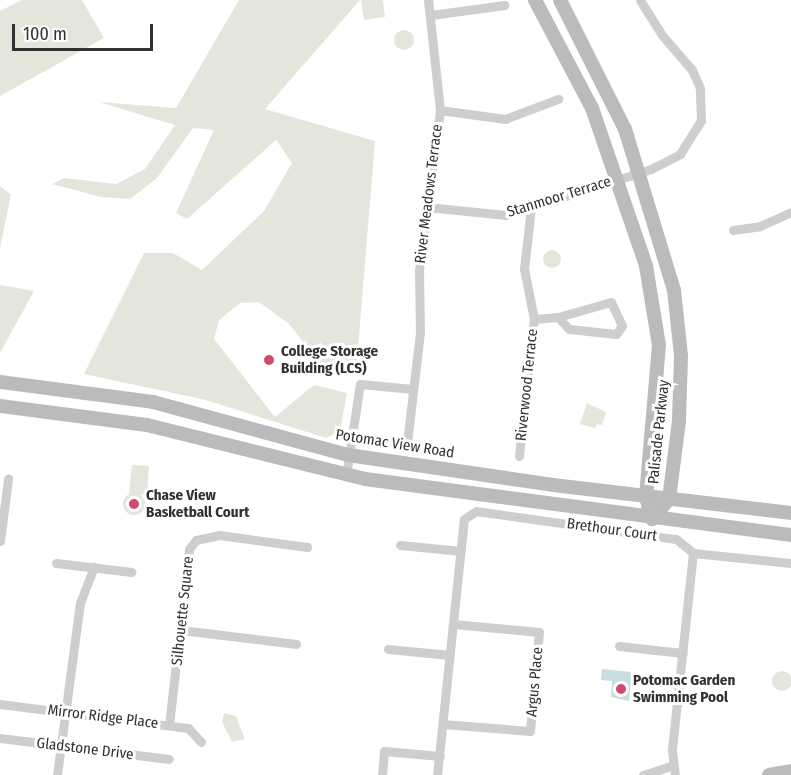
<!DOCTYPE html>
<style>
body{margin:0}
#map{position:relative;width:791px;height:775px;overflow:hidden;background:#fff;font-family:"Fira Sans Condensed",sans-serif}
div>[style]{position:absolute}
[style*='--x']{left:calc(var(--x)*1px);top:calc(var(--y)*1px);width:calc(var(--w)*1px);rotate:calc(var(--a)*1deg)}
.green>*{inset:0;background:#e3e7db}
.round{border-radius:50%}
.water>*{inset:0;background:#c8dee3}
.street>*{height:9px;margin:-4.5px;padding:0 4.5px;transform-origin:4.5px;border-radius:4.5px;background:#cecece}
.secondary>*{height:14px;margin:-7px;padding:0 7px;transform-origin:7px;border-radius:7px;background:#bbb}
.dots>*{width:16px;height:16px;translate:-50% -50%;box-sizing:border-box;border:3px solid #fff;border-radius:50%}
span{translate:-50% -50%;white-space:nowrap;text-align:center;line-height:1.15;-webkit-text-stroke:6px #fff;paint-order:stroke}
.street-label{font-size:15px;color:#313131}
.poi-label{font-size:15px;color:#313131;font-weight:700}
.left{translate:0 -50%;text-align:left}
.scale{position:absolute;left:12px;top:24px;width:141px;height:27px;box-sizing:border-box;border:3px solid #313131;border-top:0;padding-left:8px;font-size:18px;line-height:21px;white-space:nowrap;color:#313131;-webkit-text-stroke:4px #fff;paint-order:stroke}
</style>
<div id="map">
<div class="green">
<div style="clip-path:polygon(22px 0,82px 0,104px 38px,0 96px,0 11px)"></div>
<div style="clip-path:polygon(239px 0,360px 0,265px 109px,375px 141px,356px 373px,323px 367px,289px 324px,259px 302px,240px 303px,219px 320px,214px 339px,275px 417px,314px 385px,347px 393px,340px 431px,326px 438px,206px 400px,84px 374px,144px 253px,173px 253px,202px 270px,264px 211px,292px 163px,276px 140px,187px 219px,176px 213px,214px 130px,193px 128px,157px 178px,130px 199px,101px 197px,52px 184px,64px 178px,116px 184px,145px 169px,175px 125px,99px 102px,176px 108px)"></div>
<div style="clip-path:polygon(361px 0,383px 0,385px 17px,364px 20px)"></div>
<div class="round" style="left:394px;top:30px;width:20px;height:20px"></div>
<div style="clip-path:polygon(0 186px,11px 195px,0 248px)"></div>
<div class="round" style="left:543px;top:250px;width:18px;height:18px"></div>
<div style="clip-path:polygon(0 285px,34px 291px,0 353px)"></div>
<div style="clip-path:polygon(587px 403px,606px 412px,602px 425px,597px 424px,595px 428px,580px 424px)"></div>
<div style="clip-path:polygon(132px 465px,149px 466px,147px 495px,129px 494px)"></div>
<div class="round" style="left:123px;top:493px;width:22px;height:22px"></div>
<div class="round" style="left:772px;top:671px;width:20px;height:20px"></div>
<div style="clip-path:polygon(224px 713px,236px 716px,245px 739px,232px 742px,222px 722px)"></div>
</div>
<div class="water">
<div style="clip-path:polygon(602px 669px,632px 672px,629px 701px,611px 697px,612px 681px,601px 680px)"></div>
</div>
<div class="street">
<div style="--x:431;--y:15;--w:74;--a:-7.8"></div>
<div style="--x:440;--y:110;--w:66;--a:7.9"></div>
<div style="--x:505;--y:119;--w:57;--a:-20.7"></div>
<div style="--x:427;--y:207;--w:79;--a:5.8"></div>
<div style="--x:506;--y:215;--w:152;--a:-17.6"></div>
<div style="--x:651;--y:169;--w:33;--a:-27"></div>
<div style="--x:680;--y:154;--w:39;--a:-58"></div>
<div style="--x:701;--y:121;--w:33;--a:-92"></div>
<div style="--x:700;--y:88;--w:20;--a:-114"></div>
<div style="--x:692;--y:70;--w:46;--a:-130.6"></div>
<div style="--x:662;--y:35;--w:41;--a:-122.2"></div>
<div style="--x:733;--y:230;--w:27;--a:-8"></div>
<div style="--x:760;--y:226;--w:34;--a:-24"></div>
<div style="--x:611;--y:302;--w:26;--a:65"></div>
<div style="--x:622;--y:326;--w:10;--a:127"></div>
<div style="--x:616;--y:334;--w:47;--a:-173.9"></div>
<div style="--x:569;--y:329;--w:16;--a:-133"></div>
<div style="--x:558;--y:317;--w:55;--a:-15.8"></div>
<div style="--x:534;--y:319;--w:24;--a:-5"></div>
<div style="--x:407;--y:443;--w:111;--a:-83.3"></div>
<div style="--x:420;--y:333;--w:63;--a:-90.9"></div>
<div style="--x:419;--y:270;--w:161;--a:-82.5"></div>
<div style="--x:440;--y:110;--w:111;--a:-96.2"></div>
<div style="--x:519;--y:456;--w:138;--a:-83.8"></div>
<div style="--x:534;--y:319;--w:51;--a:-101.3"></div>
<div style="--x:524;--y:269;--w:61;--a:-83.5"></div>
<div style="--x:346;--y:475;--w:92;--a:-81.3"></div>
<div style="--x:360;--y:384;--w:53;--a:5.4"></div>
<div style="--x:0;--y:541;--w:63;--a:-82.6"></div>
<div style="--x:400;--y:545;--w:61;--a:5.6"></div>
<div style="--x:56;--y:563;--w:76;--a:6.8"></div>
<div style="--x:181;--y:630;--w:116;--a:6.9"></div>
<div style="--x:619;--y:646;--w:64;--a:6.2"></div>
<div style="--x:388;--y:649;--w:62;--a:5.5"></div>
<div style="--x:0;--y:704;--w:190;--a:7.3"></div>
<div style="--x:188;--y:728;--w:19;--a:47"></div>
<div style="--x:443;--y:724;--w:87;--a:4.6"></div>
<div style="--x:530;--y:731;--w:99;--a:-84.8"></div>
<div style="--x:539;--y:632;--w:86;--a:-174.7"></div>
<div style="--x:169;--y:725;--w:177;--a:-83.5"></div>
<div style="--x:189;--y:549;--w:11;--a:-52"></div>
<div style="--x:196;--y:540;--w:24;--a:-12"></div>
<div style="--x:219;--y:535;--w:89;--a:7.8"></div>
<div style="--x:0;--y:738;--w:170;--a:7.1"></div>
<div style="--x:57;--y:775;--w:174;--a:-82.4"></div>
<div style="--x:80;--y:603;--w:39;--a:-69"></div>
<div style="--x:382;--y:775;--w:24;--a:-85"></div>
<div style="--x:384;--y:751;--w:56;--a:5.1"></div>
<div style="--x:437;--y:775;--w:257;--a:-84"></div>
<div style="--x:464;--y:519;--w:14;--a:-34"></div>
<div style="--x:476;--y:511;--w:202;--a:8"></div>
<div style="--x:676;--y:539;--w:22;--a:39"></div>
<div style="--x:693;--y:553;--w:99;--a:5.8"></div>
<div style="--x:643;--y:775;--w:32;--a:-18"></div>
<div style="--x:675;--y:775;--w:26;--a:-97"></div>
<div style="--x:672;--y:749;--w:197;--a:-83.9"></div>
</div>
<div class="secondary">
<div style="--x:535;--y:0;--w:122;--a:62.2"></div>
<div style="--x:592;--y:108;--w:167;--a:71.1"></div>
<div style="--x:646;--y:266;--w:80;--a:80.7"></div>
<div style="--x:659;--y:345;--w:153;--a:94.9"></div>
<div style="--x:646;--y:497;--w:23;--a:75"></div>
<div style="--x:560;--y:0;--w:144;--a:63.3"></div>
<div style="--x:625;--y:129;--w:168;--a:73.1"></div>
<div style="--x:674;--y:290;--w:66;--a:83.9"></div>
<div style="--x:681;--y:356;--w:65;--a:91.8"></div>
<div style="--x:679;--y:421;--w:79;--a:97.3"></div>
<div style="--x:669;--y:499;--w:26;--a:130"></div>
<div style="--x:0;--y:382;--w:154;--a:7.4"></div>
<div style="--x:153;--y:402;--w:202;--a:15.2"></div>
<div style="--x:348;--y:455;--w:207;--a:8.3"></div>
<div style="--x:553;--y:485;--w:240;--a:6.7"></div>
<div style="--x:0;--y:406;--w:148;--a:7.4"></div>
<div style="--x:147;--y:425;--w:225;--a:13.9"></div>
<div style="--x:365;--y:479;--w:430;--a:7.5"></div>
<div style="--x:769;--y:775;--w:22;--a:-10"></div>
</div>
<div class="dots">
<div style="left:269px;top:360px;background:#d1496d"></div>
<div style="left:134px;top:504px;background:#d1496d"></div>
<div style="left:621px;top:689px;background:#d1496d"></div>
</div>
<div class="street-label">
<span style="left:429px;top:194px;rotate:-83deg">River Meadows Terrace</span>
<span style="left:559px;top:197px;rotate:-17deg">Stanmoor Terrace</span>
<span style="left:527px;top:385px;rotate:-84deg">Riverwood Terrace</span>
<span style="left:659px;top:432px;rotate:-84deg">Palisade Parkway</span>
<span style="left:395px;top:444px;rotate:9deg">Potomac View Road</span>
<span style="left:612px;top:530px;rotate:8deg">Brethour Court</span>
<span style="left:183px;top:611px;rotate:-84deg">Silhouette Square</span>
<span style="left:535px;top:682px;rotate:-85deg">Argus Place</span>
<span style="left:103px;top:717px;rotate:7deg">Mirror Ridge Place</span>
<span style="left:85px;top:749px;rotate:7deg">Gladstone Drive</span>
</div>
<div class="poi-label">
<span class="left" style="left:281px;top:360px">College Storage<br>Building (LCS)</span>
<span class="left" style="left:146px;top:504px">Chase View<br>Basketball Court</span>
<span class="left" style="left:633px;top:689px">Potomac Garden<br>Swimming Pool</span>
</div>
<div class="scale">100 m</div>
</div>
